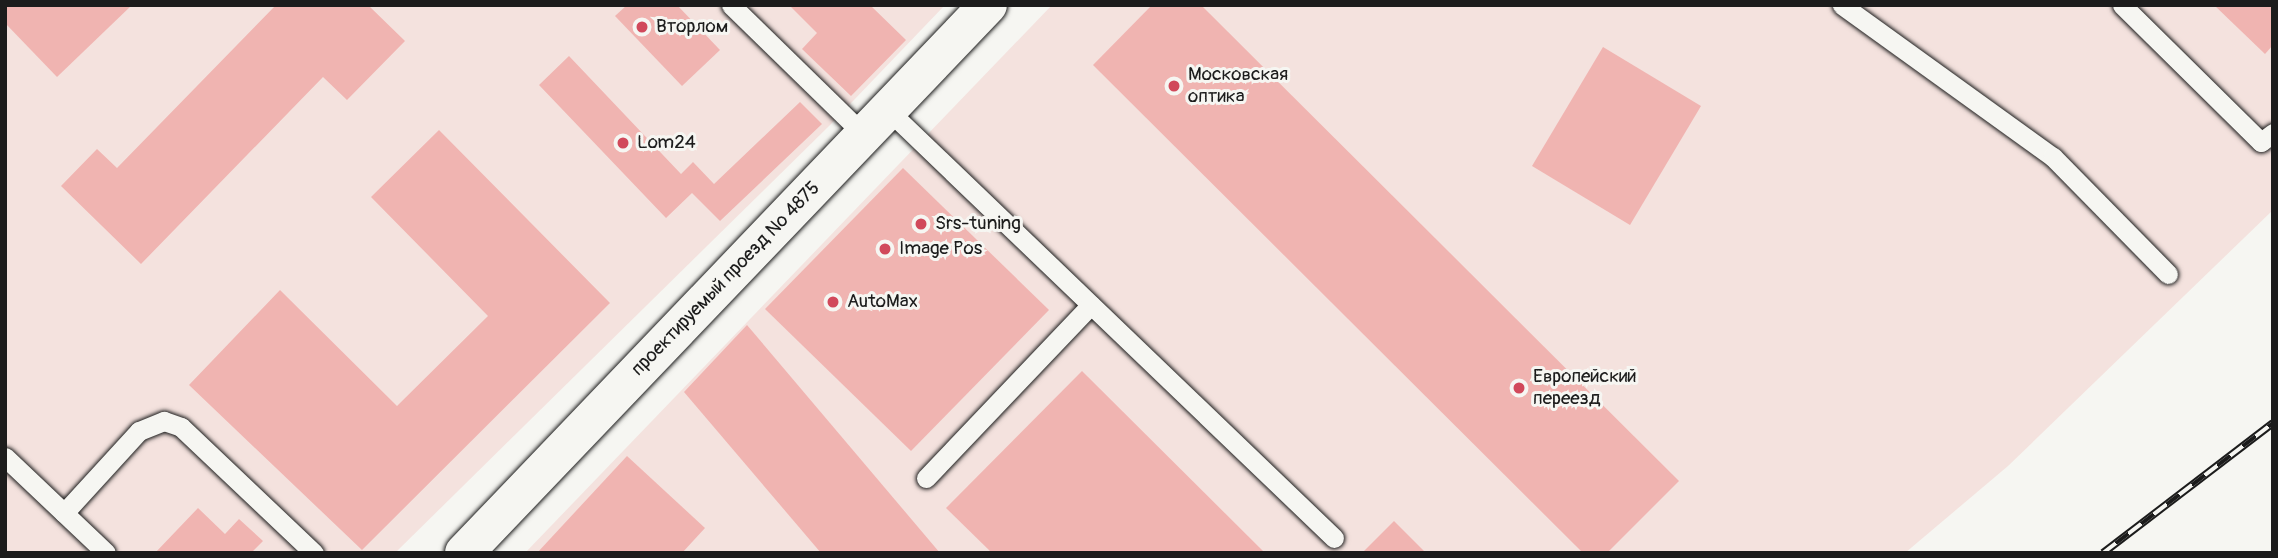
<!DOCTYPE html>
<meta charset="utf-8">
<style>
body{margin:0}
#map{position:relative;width:2278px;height:558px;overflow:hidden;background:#f6f6f2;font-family:Pangolin,sans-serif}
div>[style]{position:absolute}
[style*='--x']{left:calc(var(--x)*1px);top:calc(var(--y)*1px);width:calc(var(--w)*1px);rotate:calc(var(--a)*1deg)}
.built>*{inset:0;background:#f4e2de}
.building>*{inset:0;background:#f0b4b1}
.roads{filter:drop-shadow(0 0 2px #1c1c1c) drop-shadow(0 0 2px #1c1c1c)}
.service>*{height:19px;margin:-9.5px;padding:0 9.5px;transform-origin:9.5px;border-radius:9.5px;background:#f6f6f2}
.minor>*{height:38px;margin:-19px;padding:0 19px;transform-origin:19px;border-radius:19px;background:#f6f6f2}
.rail>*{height:8px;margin-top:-4px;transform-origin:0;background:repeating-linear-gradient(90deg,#f6f6f2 0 16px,#1c1c1c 0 32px);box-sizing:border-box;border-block:2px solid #1c1c1c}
.dots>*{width:19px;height:19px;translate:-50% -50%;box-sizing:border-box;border:4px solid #f6f6f2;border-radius:50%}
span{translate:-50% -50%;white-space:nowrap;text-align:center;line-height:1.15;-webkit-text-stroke:6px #f6f6f2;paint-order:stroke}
.poi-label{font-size:19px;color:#1c1c1c}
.left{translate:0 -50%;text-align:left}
.street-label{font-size:19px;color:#1c1c1c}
.frame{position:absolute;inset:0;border:7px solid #1c1c1c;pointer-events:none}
</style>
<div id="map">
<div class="built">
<div style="clip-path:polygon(5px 5px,945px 5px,830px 125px,395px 553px,5px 553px)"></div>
<div style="clip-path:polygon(1052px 5px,2273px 5px,2273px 210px,2008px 466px,1905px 553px,525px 553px)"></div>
</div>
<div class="building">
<div style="clip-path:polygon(5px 5px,132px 5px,57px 77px,5px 23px)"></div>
<div style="clip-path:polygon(276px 5px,368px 5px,405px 41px,347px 100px,323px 77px,141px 264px,61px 186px,97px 149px,117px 168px)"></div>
<div style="clip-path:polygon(627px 5px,677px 5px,720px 50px,682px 86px,615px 16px)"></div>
<div style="clip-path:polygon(789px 5px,870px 5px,906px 40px,851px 96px,802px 49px,817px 33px)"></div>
<div style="clip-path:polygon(1152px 5px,1201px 5px,1679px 481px,1607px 553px,1583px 553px,1093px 65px)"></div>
<div style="clip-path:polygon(2214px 5px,2273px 5px,2273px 45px,2265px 54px)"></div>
<div style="clip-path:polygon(1603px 47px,1701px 106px,1630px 225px,1532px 166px)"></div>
<div style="clip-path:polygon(569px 56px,681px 174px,693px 162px,714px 184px,800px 102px,822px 124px,720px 221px,692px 193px,666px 218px,539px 85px)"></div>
<div style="clip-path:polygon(439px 130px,610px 303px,362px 550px,189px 385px,280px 290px,397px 406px,488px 316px,371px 197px)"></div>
<div style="clip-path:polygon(903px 168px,1049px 310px,911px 451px,765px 309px)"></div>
<div style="clip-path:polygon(747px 325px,940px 553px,821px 553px,684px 392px)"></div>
<div style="clip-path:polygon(1082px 371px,1265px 553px,992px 553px,946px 508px)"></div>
<div style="clip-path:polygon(627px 456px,705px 528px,682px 553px,537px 553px)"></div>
<div style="clip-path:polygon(198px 508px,225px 534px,239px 519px,263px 541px,251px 553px,155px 553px)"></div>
<div style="clip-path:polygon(1394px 521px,1426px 553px,1362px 553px)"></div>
</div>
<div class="roads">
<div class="service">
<div style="--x:731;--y:5;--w:186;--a:44.3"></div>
<div style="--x:1842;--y:5;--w:260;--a:35.8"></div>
<div style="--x:2053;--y:157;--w:164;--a:45.5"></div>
<div style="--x:2122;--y:5;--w:195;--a:44.6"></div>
<div style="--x:2261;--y:142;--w:15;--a:-37"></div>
<div style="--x:888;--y:110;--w:618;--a:43.82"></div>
<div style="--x:5;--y:457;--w:139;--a:43.5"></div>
<div style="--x:926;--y:478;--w:239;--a:-46.4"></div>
<div style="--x:64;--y:513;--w:111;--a:-47.6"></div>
<div style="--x:139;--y:431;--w:27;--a:-22"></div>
<div style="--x:164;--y:421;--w:18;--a:19"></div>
<div style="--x:181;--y:427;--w:183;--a:43.5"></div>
</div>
<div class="minor">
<div style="--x:464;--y:553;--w:758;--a:-46.28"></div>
</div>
</div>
<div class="rail">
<div style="--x:2103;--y:553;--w:214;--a:-37.4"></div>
</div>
<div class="dots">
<div style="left:642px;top:27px;background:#d1495b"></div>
<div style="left:1174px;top:86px;background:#d1495b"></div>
<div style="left:623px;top:143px;background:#d1495b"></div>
<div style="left:921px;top:224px;background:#d1495b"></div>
<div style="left:885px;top:249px;background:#d1495b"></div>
<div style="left:833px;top:302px;background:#d1495b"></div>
<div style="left:1519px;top:388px;background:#d1495b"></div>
</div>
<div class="poi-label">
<span class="left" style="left:656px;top:27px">Вторлом</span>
<span class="left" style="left:1188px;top:86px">Московская<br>оптика</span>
<span class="left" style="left:637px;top:143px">Lom24</span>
<span class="left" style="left:935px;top:224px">Srs-tuning</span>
<span class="left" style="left:899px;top:249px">Image Pos</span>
<span class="left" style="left:847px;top:302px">AutoMax</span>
<span class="left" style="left:1533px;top:388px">Европейский<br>переезд</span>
</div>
<div class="street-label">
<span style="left:726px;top:279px;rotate:-46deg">проектируемый проезд № 4875</span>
</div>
<div class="frame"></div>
</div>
